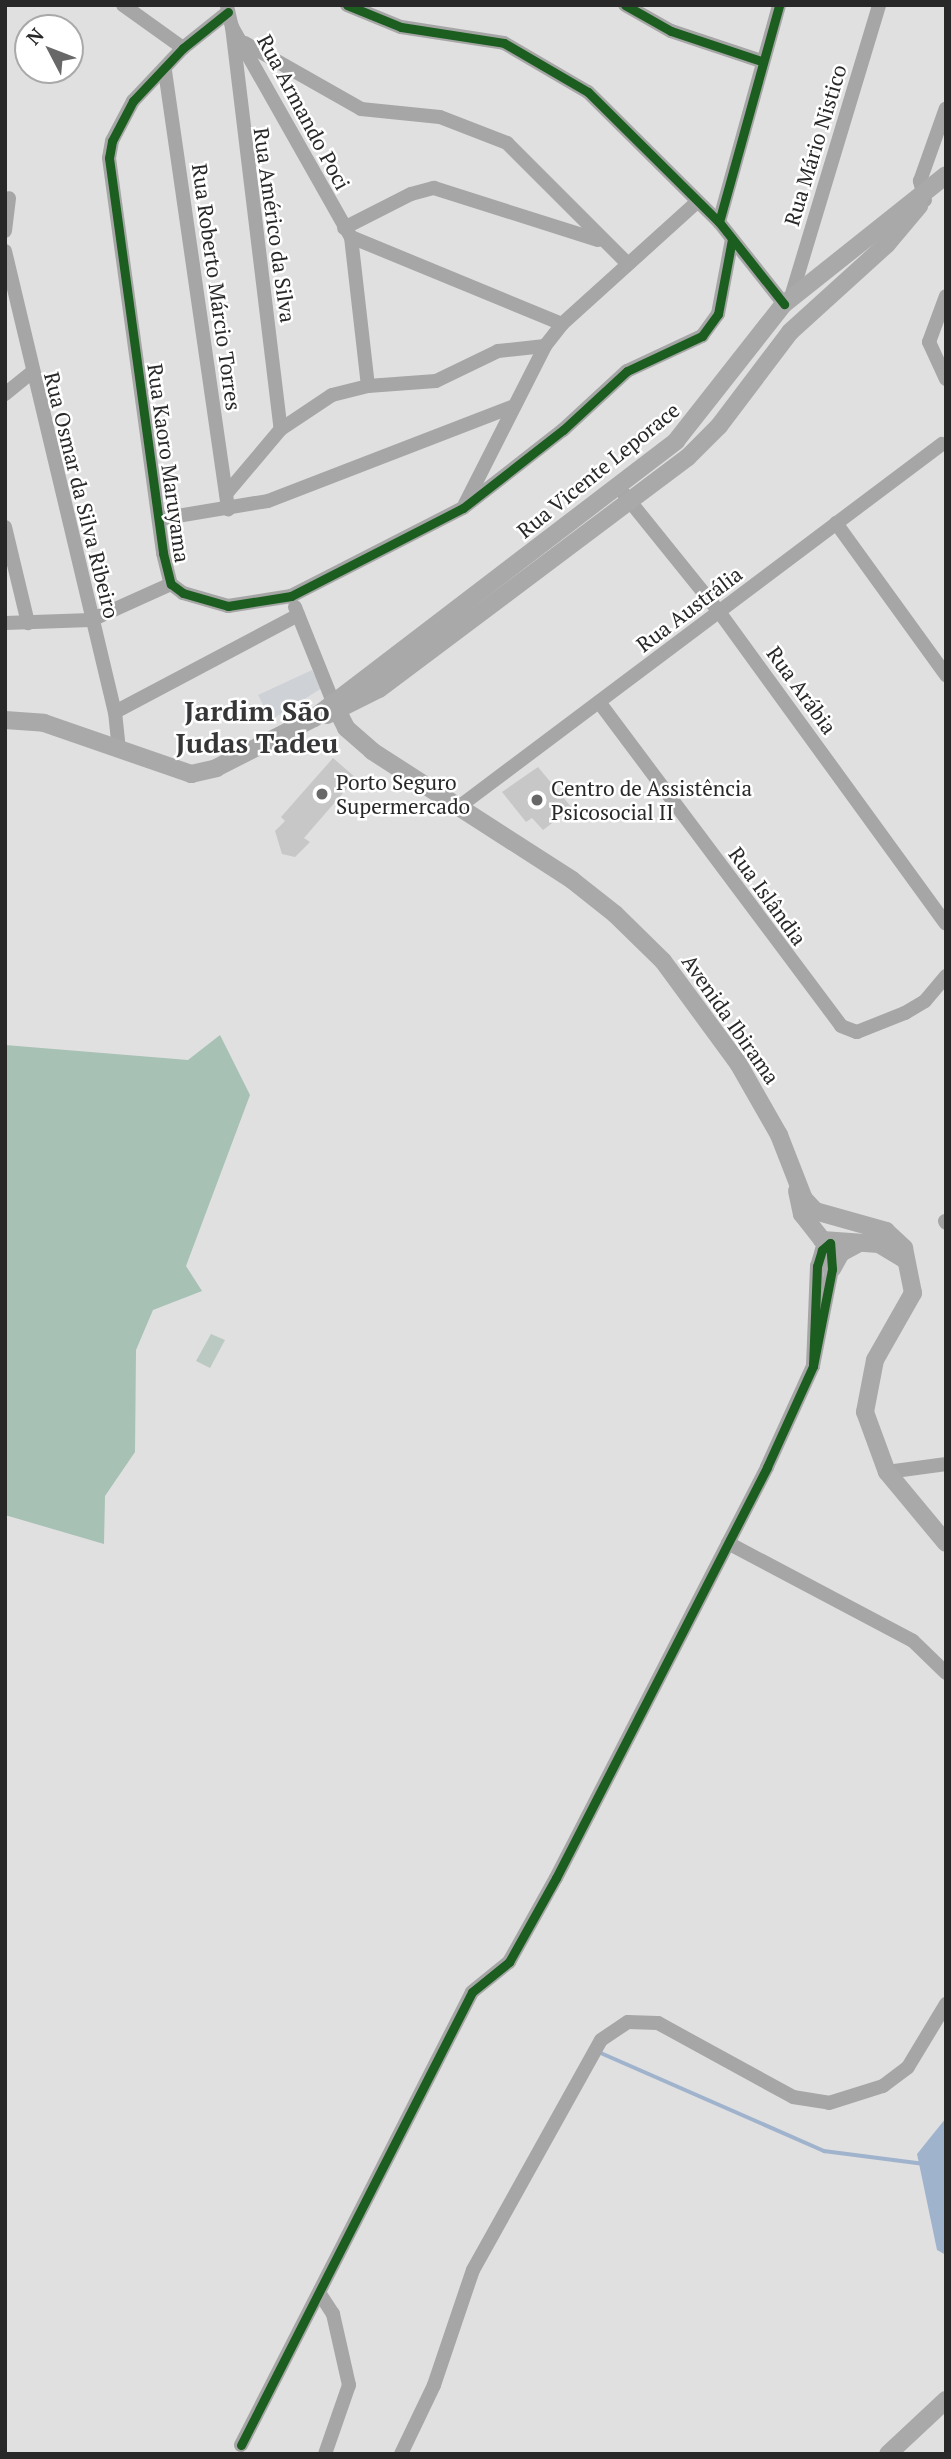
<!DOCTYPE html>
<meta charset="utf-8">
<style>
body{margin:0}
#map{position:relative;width:951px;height:2459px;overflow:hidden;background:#e0e0e1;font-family:"PT Serif",serif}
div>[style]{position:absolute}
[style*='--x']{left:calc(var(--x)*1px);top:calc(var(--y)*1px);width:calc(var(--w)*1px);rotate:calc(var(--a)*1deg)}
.built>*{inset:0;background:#ced1d6}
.green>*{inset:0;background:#bac9c1}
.forest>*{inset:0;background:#a7c1b4}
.water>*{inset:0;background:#a0b3cd}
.stream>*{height:3.5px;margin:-1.75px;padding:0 1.75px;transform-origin:1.75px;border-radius:1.75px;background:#a0b3cd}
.building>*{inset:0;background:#c7c7c7}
.minor>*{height:14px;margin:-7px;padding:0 7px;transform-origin:7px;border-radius:7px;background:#a6a6a6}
.major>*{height:18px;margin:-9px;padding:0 9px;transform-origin:9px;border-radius:9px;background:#a9a9a9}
.cycleway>*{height:9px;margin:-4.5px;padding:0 4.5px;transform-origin:4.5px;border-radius:4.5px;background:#1b5e20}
.dots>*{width:19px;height:19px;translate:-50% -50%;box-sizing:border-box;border:4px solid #fff;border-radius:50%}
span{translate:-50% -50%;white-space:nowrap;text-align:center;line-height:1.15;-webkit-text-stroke:5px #fff;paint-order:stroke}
.street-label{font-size:21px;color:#282829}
.poi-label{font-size:21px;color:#282829}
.left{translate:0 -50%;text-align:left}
.district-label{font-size:28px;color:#363638;font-weight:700}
.frame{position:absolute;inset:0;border:7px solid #282829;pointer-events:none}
.north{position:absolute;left:14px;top:14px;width:70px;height:70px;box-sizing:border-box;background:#fff;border:2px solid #a9a9a9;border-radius:50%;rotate:312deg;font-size:19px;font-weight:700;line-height:28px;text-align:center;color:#282829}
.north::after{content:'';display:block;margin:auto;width:24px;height:32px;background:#686869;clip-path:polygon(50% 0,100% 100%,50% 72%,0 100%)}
</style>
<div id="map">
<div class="built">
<div style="clip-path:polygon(312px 670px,322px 688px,271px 720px,258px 695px)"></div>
</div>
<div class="green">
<div style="clip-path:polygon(211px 1334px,225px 1340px,210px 1368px,196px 1361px)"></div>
</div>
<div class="forest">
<div style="clip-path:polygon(220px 1035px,250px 1095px,186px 1266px,202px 1291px,153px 1310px,136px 1350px,135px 1452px,105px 1496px,104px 1544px,5px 1515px,5px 1045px,188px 1060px)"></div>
</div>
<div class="water">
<div style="clip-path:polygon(946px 2118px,946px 2255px,937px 2250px,917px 2154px)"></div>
</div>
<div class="stream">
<div style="--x:601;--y:2053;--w:244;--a:23.7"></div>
<div style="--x:824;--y:2151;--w:101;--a:7.4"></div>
</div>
<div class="building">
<div style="clip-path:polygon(333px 758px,356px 778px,304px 838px,310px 842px,295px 857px,282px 854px,275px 831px,285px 821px,281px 817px)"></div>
<div style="clip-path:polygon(538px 767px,572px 808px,543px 830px,532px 818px,526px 822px,502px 792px)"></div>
</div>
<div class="minor">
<div style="--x:123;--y:5;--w:74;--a:35.6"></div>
<div style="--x:347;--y:5;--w:58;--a:22.2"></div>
<div style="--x:401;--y:27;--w:104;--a:8.8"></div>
<div style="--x:504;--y:43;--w:97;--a:30.3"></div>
<div style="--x:588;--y:92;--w:185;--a:44.8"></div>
<div style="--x:719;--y:222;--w:105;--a:51.6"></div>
<div style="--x:625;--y:5;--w:53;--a:29.5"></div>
<div style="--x:671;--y:31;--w:95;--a:18.4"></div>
<div style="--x:227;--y:6;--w:22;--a:77"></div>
<div style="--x:232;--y:27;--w:241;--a:60.5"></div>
<div style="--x:351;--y:237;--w:228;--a:22.4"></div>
<div style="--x:228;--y:12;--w:58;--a:141.3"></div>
<div style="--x:183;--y:48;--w:73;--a:133.3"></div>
<div style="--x:133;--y:101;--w:45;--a:117.7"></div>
<div style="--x:112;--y:141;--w:17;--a:100"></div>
<div style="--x:109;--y:158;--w:399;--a:82.2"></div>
<div style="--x:163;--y:553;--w:32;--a:76"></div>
<div style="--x:171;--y:584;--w:15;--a:37"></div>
<div style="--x:183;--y:593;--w:47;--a:16.1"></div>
<div style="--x:228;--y:606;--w:64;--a:-9"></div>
<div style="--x:291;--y:596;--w:193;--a:-27.1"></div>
<div style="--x:463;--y:508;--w:127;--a:-38"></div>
<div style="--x:563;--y:430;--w:87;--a:-42.7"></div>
<div style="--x:627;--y:371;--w:83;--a:-25"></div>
<div style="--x:702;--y:336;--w:27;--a:-54"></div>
<div style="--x:718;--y:314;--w:76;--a:-79.4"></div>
<div style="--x:232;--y:27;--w:405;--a:83.1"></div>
<div style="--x:245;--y:43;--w:133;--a:29.6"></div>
<div style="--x:361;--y:109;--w:79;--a:5.8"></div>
<div style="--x:440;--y:117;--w:72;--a:21.2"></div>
<div style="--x:507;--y:143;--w:170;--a:45"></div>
<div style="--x:165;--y:71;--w:443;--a:81.8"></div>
<div style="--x:925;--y:200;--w:20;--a:-105"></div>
<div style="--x:920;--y:181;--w:77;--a:-70.4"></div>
<div style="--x:719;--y:222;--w:225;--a:-74.5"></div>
<div style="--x:344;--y:228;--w:75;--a:-26.9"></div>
<div style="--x:411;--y:194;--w:24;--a:-15"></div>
<div style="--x:434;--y:188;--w:172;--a:17.6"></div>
<div style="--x:5;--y:231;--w:33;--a:-83"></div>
<div style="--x:351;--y:237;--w:150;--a:83.5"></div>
<div style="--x:5;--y:251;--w:474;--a:76.6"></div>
<div style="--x:115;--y:712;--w:37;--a:84"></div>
<div style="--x:946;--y:296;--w:49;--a:110.3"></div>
<div style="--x:929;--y:342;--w:41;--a:65.3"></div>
<div style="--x:791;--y:297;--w:305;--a:-73.2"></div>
<div style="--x:5;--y:394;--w:32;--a:-39"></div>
<div style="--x:226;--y:494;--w:85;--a:-49.8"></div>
<div style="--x:281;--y:429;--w:61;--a:-33.7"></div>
<div style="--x:332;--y:395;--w:37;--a:-14"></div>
<div style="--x:368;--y:386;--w:68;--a:-4.2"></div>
<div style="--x:436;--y:381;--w:69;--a:-25.8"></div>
<div style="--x:498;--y:351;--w:47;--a:-6.1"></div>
<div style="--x:545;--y:346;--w:28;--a:-52"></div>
<div style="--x:562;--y:324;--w:181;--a:-42.1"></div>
<div style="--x:624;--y:494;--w:153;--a:51.1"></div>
<div style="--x:720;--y:613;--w:384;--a:54"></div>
<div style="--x:465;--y:504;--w:177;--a:-63.1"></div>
<div style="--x:159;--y:519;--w:110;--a:-9.4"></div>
<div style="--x:268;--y:501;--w:261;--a:-21.1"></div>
<div style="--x:836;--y:523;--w:188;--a:54.1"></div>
<div style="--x:5;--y:527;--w:99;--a:76.5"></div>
<div style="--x:295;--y:607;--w:102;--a:68.2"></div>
<div style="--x:5;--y:623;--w:86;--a:-2"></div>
<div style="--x:91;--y:620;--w:88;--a:-24.2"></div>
<div style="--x:599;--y:702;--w:404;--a:53.2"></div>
<div style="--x:841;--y:1026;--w:17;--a:21"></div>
<div style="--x:857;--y:1032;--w:52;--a:-21.6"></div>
<div style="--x:905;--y:1013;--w:23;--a:-31"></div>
<div style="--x:925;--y:1001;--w:33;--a:-50"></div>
<div style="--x:115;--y:712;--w:207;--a:-27.9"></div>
<div style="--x:460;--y:806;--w:603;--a:-36.91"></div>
<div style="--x:945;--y:1221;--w:2;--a:63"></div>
<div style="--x:887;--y:1472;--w:60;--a:-7.7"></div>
<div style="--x:728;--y:1543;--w:209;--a:27.9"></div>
<div style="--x:913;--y:1641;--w:46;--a:44.1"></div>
<div style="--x:320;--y:2294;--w:24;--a:57"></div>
<div style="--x:333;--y:2314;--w:73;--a:77.3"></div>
<div style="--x:349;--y:2385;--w:73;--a:109.2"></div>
<div style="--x:241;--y:2445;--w:508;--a:-62.98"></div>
<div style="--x:472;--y:1992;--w:48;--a:-39"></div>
<div style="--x:509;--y:1962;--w:96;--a:-60.8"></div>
<div style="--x:556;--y:1878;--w:462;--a:-62.8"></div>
<div style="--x:767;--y:1467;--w:111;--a:-65.5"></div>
<div style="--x:813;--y:1366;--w:99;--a:-78.9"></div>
<div style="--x:832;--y:1269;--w:26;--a:-94"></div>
<div style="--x:830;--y:1243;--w:11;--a:139"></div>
<div style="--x:822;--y:1250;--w:17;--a:107"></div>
<div style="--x:817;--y:1266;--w:100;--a:92.3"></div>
<div style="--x:401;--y:2454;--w:76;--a:-64.4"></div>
<div style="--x:434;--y:2385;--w:121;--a:-71.3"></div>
<div style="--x:473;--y:2270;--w:263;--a:-60.9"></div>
<div style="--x:601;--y:2040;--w:32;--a:-34"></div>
<div style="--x:628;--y:2022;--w:30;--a:2"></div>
<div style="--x:658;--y:2023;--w:154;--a:28.7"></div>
<div style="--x:793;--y:2097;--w:36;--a:9"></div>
<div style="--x:829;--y:2103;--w:57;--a:-17.5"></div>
<div style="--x:883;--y:2086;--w:31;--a:-37"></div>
<div style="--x:908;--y:2067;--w:74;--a:-58.9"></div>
</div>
<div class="major">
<div style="--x:333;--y:702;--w:29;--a:63"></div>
<div style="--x:346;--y:728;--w:35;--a:41"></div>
<div style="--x:372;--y:751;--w:238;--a:32.8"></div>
<div style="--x:572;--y:880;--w:55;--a:38.3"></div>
<div style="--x:615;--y:914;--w:67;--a:44.4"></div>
<div style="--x:663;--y:961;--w:127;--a:53.7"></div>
<div style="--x:738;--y:1063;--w:83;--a:60.3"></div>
<div style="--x:779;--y:1135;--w:69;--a:68.7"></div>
<div style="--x:804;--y:1199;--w:16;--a:47"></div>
<div style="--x:815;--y:1211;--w:74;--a:15.7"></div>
<div style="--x:886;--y:1231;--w:25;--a:43"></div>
<div style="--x:904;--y:1248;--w:46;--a:78.7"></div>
<div style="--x:913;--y:1293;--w:77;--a:119.6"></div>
<div style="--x:875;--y:1360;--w:53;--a:100.9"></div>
<div style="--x:865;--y:1412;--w:64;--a:69.9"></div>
<div style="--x:887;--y:1472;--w:92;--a:50.3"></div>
<div style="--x:327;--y:715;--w:58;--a:-26.6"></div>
<div style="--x:379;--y:689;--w:386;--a:-36.9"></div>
<div style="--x:688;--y:457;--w:44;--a:-45"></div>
<div style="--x:719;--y:426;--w:118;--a:-52.9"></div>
<div style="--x:790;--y:332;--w:131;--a:-42.2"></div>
<div style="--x:887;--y:244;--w:50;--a:-49.9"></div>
<div style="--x:5;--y:720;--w:39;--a:4"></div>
<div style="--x:44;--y:723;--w:156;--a:19.1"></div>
<div style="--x:191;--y:774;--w:26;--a:-13"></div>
<div style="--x:216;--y:768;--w:110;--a:-27"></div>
<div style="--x:314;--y:718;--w:456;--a:-37.4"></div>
<div style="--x:676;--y:441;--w:174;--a:-51.8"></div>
<div style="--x:784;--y:304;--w:207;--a:-38.5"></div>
<div style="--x:797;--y:1191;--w:24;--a:78"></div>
<div style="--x:802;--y:1214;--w:33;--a:52"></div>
<div style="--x:822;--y:1240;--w:57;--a:4"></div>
<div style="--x:879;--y:1244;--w:31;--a:31"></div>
<div style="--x:832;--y:1269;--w:18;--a:-61"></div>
<div style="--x:841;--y:1253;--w:18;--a:-29"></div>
<div style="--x:888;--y:2454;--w:79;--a:-43"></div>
</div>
<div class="cycleway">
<div style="--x:347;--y:5;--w:58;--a:22.2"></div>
<div style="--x:401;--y:27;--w:104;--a:8.8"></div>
<div style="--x:504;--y:43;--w:97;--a:30.3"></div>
<div style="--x:588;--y:92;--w:185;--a:44.8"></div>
<div style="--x:719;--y:222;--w:105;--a:51.6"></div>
<div style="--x:625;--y:5;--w:53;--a:29.5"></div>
<div style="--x:671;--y:31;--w:95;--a:18.4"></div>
<div style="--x:228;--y:12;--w:58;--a:141.3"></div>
<div style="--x:183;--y:48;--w:73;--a:133.3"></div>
<div style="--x:133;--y:101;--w:45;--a:117.7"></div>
<div style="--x:112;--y:141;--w:17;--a:100"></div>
<div style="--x:109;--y:158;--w:399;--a:82.2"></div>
<div style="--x:163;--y:553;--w:32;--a:76"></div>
<div style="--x:171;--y:584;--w:15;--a:37"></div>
<div style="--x:183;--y:593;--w:47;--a:16.1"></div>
<div style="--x:228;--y:606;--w:64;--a:-9"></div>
<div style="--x:291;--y:596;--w:193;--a:-27.1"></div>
<div style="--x:463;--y:508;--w:127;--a:-38"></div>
<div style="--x:563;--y:430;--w:87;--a:-42.7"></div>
<div style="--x:627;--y:371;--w:83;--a:-25"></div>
<div style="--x:702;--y:336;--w:27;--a:-54"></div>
<div style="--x:718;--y:314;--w:76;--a:-79.4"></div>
<div style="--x:719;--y:222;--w:225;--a:-74.5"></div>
<div style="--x:241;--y:2445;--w:508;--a:-62.98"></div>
<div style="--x:472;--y:1992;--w:48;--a:-39"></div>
<div style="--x:509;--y:1962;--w:96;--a:-60.8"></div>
<div style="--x:556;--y:1878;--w:462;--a:-62.8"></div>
<div style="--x:767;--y:1467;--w:111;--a:-65.5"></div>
<div style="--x:813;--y:1366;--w:99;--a:-78.9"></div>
<div style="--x:832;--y:1269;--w:26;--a:-94"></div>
<div style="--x:830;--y:1243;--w:11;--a:139"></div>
<div style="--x:822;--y:1250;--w:17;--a:107"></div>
<div style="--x:817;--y:1266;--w:100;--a:92.3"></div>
</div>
<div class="dots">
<div style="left:322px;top:794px;background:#686869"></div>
<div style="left:537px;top:800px;background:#686869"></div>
</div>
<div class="street-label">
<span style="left:304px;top:112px;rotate:62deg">Rua Armando Poci</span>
<span style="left:815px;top:145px;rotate:-73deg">Rua Mário Nistico</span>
<span style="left:275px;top:225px;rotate:82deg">Rua Américo da Silva</span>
<span style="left:217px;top:287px;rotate:82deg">Rua Roberto Márcio Torres</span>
<span style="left:169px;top:463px;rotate:82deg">Rua Kaoro Maruyama</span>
<span style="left:598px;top:470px;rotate:-39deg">Rua Vicente Leporace</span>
<span style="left:82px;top:495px;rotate:76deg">Rua Osmar da Silva Ribeiro</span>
<span style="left:689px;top:609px;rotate:-37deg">Rua Austrália</span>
<span style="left:802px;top:690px;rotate:54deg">Rua Arábia</span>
<span style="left:768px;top:896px;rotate:54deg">Rua Islândia</span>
<span style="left:731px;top:1019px;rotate:55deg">Avenida Ibirama</span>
</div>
<div class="poi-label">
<span class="left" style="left:336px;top:794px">Porto Seguro<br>Supermercado</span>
<span class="left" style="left:551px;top:800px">Centro de Assistência<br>Psicosocial II</span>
</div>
<div class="district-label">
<span style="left:257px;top:727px">Jardim São<br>Judas Tadeu</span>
</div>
<div class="frame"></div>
<div class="north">N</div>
</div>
